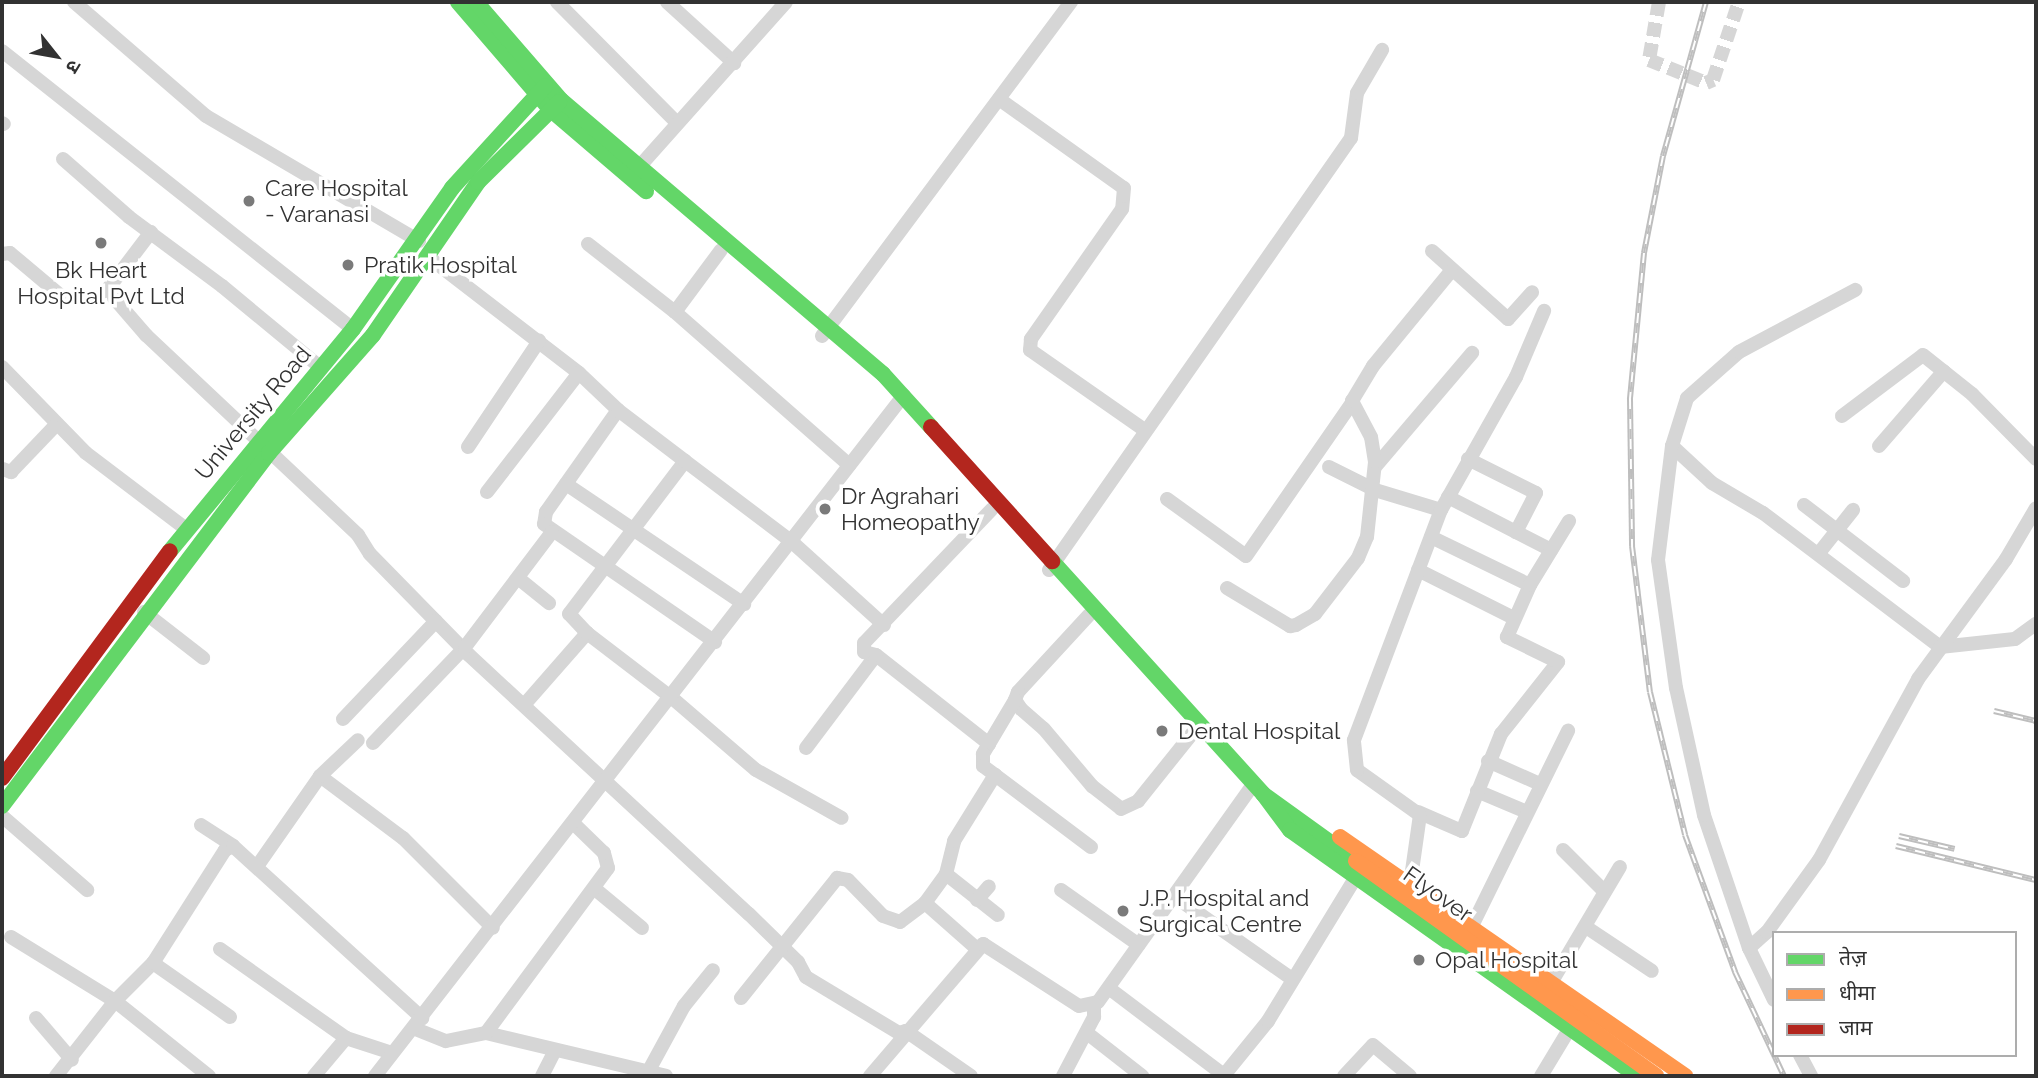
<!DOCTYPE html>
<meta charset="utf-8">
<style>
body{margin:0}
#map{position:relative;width:2038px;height:1078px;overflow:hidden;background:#fff;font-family:Raleway,"Noto Sans Devanagari",sans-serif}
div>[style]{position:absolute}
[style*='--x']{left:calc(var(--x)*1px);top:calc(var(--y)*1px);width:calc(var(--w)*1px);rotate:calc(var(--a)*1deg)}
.street-tunnel>*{height:14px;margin-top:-7px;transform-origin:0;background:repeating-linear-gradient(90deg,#d6d6d6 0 14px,transparent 0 21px)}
.street>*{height:14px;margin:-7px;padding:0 7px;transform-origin:7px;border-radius:7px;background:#d6d6d6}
.fast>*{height:16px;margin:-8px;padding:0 8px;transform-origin:8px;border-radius:8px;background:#63d668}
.slow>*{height:16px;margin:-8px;padding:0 8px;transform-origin:8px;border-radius:8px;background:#ff974d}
.jam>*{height:16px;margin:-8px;padding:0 8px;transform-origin:8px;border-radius:8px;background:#b3261e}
.rail>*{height:6px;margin-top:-3px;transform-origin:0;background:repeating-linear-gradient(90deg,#fff 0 10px,#bebebe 0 20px);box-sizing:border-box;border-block:2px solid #bebebe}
.dots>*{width:19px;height:19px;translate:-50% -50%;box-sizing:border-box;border:4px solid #fff;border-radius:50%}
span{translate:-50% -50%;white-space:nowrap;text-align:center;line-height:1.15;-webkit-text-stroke:7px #fff;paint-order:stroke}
.poi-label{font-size:23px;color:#323232}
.left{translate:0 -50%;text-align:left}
.street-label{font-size:23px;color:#323232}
.frame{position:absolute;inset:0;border:4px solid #323232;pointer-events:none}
.legend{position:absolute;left:1772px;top:931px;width:245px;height:126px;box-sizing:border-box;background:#fff;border:2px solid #adadad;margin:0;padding:9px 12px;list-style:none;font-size:21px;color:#323232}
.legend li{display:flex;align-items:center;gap:14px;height:35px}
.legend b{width:35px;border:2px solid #adadad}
.north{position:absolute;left:21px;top:21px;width:70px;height:70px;-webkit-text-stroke:5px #fff;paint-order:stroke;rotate:121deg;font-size:19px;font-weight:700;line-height:28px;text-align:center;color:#323232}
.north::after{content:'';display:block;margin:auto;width:24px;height:32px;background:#323232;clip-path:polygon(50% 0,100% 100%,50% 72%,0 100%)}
</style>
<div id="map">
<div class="street-tunnel">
<div style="--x:1659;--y:2;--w:59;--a:99.8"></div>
<div style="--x:1649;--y:60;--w:61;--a:22"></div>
<div style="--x:1706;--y:83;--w:8;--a:-23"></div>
<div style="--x:1713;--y:80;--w:82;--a:-71.6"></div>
</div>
<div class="street">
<div style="--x:74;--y:2;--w:174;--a:40.8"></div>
<div style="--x:206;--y:116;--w:247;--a:30.4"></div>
<div style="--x:557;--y:2;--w:170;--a:45.2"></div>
<div style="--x:667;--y:2;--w:91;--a:42.3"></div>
<div style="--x:2;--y:51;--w:448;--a:38.4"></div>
<div style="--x:999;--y:99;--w:153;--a:35.5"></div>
<div style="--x:1124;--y:188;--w:21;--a:95"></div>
<div style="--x:1122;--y:209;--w:159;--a:125"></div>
<div style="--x:1031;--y:339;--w:11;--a:95"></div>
<div style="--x:1030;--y:350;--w:141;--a:34.9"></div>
<div style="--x:2;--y:123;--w:2;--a:27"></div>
<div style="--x:63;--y:159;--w:88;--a:41.3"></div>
<div style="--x:129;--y:217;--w:116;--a:36.6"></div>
<div style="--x:222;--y:286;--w:129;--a:39.6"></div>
<div style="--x:639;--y:167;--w:221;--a:-48.3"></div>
<div style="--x:151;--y:232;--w:73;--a:127.2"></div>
<div style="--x:107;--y:290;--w:60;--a:49.1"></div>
<div style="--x:146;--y:335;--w:291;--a:43.3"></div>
<div style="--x:358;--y:535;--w:22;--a:58"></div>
<div style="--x:370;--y:554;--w:141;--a:45.6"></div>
<div style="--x:469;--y:655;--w:381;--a:42.8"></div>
<div style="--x:749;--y:914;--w:69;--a:44.4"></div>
<div style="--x:798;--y:962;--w:17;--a:62"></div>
<div style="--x:806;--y:977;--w:109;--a:31.1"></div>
<div style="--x:899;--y:1033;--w:7;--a:-16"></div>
<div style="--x:906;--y:1031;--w:79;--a:34.7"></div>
<div style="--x:588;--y:244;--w:110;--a:38"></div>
<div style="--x:675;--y:312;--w:77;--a:-53.4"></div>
<div style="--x:1432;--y:251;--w:102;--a:41.8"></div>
<div style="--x:1508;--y:319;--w:36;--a:-48"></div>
<div style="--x:2;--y:254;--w:8;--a:-7"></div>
<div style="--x:10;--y:253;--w:65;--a:40"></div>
<div style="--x:427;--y:256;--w:192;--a:37.6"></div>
<div style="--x:579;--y:373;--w:54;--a:43.5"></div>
<div style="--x:618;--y:410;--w:125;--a:125.2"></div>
<div style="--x:546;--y:512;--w:12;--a:99"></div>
<div style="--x:544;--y:524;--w:208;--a:34.6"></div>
<div style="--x:675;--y:312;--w:232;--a:41.3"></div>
<div style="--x:822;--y:336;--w:417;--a:-53.3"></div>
<div style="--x:2;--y:367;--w:120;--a:45.7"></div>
<div style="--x:86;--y:453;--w:126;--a:37.2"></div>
<div style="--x:618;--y:410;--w:84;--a:37.3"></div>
<div style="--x:1842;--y:416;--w:101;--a:-37"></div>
<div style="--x:1923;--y:355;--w:63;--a:38.5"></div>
<div style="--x:1972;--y:394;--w:91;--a:45.4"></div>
<div style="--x:1672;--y:446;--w:54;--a:42.8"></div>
<div style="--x:1712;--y:483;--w:59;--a:30.5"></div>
<div style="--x:1763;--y:513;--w:222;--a:37.1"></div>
<div style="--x:1940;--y:647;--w:75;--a:-6.1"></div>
<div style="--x:2015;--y:639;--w:26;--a:-36"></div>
<div style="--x:1879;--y:446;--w:99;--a:-49.1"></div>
<div style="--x:468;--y:447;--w:128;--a:-56.2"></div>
<div style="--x:1468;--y:459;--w:76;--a:26.6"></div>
<div style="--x:1536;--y:493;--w:44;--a:117.1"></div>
<div style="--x:1329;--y:467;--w:51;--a:26.6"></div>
<div style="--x:1375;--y:490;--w:69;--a:16.9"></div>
<div style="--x:1375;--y:467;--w:150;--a:-49.6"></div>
<div style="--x:3;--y:469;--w:9;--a:21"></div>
<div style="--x:11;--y:472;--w:62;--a:-46.3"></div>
<div style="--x:566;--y:484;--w:215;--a:34"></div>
<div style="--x:487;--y:492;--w:150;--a:-52.3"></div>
<div style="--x:1448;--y:497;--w:116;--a:27.2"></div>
<div style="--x:1167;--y:499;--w:97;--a:35.8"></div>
<div style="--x:1246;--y:556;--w:186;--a:-55.3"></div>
<div style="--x:1804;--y:505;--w:125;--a:37.5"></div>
<div style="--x:1431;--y:537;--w:110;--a:25.9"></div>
<div style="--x:1819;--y:553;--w:55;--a:-51.7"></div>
<div style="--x:1049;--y:570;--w:527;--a:-55.04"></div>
<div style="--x:1351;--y:138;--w:45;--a:-82.4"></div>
<div style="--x:1357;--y:93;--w:50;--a:-59.8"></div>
<div style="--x:1418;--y:570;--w:107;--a:26.6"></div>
<div style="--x:518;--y:578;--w:40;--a:39"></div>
<div style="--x:1227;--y:588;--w:74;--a:31.1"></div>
<div style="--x:1290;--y:626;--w:6;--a:-9"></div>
<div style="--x:1296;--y:625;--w:22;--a:-30"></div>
<div style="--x:1315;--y:614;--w:71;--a:-52.5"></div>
<div style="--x:1358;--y:558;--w:23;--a:-67"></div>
<div style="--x:1367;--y:537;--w:75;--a:-83.9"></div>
<div style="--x:1375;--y:462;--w:25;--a:-99"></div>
<div style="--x:1371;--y:437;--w:41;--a:-117.8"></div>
<div style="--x:1352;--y:401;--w:41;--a:-59"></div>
<div style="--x:1373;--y:366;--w:123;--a:-50.6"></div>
<div style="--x:144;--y:612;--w:75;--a:37.9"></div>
<div style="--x:1089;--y:615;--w:105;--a:132.7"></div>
<div style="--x:1018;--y:692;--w:9;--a:111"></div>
<div style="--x:1015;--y:700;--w:11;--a:56"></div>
<div style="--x:1021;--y:709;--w:30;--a:41"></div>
<div style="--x:1044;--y:729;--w:75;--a:49.9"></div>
<div style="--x:1092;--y:786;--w:37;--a:38"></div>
<div style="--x:1121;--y:809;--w:19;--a:-25"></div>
<div style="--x:1138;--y:801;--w:90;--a:-51.3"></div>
<div style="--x:587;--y:633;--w:102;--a:37.4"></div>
<div style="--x:876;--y:655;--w:144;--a:38.2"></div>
<div style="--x:671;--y:697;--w:112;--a:40.7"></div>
<div style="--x:756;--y:770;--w:98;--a:29.2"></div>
<div style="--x:1015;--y:700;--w:63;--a:120.7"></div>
<div style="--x:983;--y:754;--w:12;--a:90"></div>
<div style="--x:983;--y:766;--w:135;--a:36.9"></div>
<div style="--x:524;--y:705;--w:96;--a:-48.8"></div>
<div style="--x:587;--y:633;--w:26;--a:-133"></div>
<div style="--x:569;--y:614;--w:192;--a:-52.8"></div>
<div style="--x:685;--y:461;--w:134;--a:37.1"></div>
<div style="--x:792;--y:542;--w:124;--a:42.1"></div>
<div style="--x:343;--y:719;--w:135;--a:-46.5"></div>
<div style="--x:373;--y:743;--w:133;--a:-46.2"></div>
<div style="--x:465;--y:647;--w:144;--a:-52.9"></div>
<div style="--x:806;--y:748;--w:116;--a:-53"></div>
<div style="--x:876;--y:655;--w:12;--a:-166"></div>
<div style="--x:864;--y:652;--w:9;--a:-90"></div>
<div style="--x:864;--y:643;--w:185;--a:-46.3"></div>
<div style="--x:1488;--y:761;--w:57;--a:23.9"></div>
<div style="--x:320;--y:776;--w:104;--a:36.8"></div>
<div style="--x:403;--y:838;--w:127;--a:45"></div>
<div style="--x:1477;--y:791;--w:54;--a:22.8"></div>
<div style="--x:1418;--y:812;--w:48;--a:23.4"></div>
<div style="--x:1462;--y:831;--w:105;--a:-68.1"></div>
<div style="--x:1501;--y:734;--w:92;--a:-51.6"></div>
<div style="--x:1558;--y:662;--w:57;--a:-153.9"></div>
<div style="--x:1507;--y:637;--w:57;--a:-66.1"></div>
<div style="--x:1530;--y:585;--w:75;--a:-58.6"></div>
<div style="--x:2;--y:816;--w:113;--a:41"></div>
<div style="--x:201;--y:825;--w:38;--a:33"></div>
<div style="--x:1563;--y:850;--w:59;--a:45"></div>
<div style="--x:258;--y:865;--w:108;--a:-55.1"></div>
<div style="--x:320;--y:776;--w:52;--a:-43.5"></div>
<div style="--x:946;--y:874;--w:66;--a:38.3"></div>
<div style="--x:1410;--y:885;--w:71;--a:-81.9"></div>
<div style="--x:1420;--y:815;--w:77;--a:-144.5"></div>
<div style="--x:1357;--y:770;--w:30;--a:-96"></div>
<div style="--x:1354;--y:740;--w:246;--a:-69.3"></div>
<div style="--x:1441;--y:510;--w:153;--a:-60.6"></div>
<div style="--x:1516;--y:377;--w:72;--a:-67"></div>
<div style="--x:595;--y:889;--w:61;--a:39.7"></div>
<div style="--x:1061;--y:890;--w:95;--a:35.2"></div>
<div style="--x:1174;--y:896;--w:144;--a:35.1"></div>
<div style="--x:977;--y:900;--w:18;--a:-49"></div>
<div style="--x:925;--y:903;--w:36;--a:-54"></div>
<div style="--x:946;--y:874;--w:34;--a:-76"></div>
<div style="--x:954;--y:841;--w:78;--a:-58.2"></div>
<div style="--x:1586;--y:927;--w:79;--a:33.7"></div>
<div style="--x:1471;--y:928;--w:220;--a:-63.8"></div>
<div style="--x:11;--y:937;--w:122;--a:31.6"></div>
<div style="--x:115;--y:1001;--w:120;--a:38.6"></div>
<div style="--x:1749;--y:948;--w:24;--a:-42"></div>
<div style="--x:1767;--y:932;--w:89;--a:-54.2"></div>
<div style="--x:1819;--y:860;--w:206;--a:-61.3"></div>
<div style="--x:1918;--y:679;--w:149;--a:-53.7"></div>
<div style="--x:2006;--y:559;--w:59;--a:-59.5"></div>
<div style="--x:220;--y:949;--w:154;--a:35.2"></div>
<div style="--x:346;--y:1038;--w:48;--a:18.1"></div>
<div style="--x:153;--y:963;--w:94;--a:35"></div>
<div style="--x:1551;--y:983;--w:135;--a:-59.3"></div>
<div style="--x:1110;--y:989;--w:144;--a:37.1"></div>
<div style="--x:741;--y:998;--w:154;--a:-51.3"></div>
<div style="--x:837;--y:878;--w:11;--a:10"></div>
<div style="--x:848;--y:880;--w:50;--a:45.8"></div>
<div style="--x:883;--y:916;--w:18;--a:19"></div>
<div style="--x:900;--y:922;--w:31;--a:-37"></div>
<div style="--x:925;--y:903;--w:68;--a:41.4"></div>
<div style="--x:1774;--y:1000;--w:58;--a:-115.7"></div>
<div style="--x:1749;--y:948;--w:140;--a:-108.7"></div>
<div style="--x:1704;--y:815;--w:130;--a:-102.4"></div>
<div style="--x:1676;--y:688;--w:129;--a:-98"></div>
<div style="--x:1658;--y:560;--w:115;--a:-83"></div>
<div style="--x:1672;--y:446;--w:50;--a:-72.6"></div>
<div style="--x:1687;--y:398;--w:69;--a:-41.5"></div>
<div style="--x:1739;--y:352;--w:132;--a:-28.1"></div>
<div style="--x:36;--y:1018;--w:55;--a:49.4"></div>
<div style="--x:413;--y:1028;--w:35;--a:22"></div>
<div style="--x:446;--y:1041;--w:41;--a:-11.3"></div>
<div style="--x:486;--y:1033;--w:185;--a:13.4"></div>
<div style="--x:486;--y:1033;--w:205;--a:-53.5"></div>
<div style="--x:608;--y:868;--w:16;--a:-105"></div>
<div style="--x:604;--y:853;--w:43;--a:-135.9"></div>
<div style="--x:1087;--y:1033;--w:70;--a:38"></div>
<div style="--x:1800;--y:1055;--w:24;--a:62"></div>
<div style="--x:648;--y:1072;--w:75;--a:-61.4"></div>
<div style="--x:684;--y:1006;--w:46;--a:-51.1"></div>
<div style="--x:1225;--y:1074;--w:68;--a:-50.9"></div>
<div style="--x:1268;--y:1021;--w:169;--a:-58.6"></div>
<div style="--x:56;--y:1076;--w:95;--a:-51.8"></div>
<div style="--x:115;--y:1001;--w:54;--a:-45"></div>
<div style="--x:153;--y:963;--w:134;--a:-57.5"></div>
<div style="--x:225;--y:850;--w:9;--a:-27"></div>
<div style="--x:233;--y:846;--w:256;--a:42.3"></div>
<div style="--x:314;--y:1076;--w:50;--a:-49.9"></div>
<div style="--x:375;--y:1076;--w:862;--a:-52.16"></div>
<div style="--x:542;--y:1076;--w:29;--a:-63"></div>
<div style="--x:870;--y:1076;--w:174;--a:-49.4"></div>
<div style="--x:983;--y:944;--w:114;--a:32.9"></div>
<div style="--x:1079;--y:1006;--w:19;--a:-12"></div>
<div style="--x:1098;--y:1002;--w:267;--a:-54.5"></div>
<div style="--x:1063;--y:1076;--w:67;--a:-62.3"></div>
<div style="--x:1094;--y:1017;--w:13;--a:-90"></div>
<div style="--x:1344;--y:1076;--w:42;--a:-46.9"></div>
<div style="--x:1373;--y:1045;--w:48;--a:40"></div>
<div style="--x:1541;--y:1076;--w:56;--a:-58.9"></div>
</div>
<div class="fast">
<div style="--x:458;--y:2;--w:143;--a:49.3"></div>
<div style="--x:551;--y:110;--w:125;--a:40.5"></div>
<div style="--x:476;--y:2;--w:130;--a:49.1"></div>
<div style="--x:561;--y:100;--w:423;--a:40.4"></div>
<div style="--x:883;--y:374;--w:72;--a:47.8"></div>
<div style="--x:170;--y:551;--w:288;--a:-50.5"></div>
<div style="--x:353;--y:329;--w:172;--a:-54.9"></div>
<div style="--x:452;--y:188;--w:138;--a:-47.6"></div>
<div style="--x:1052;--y:561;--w:314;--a:47.8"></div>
<div style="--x:1263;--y:794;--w:115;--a:35.8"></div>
<div style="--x:1264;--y:795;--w:44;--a:53.4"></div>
<div style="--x:1290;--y:830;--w:426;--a:35.3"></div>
<div style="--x:2;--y:806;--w:443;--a:-52.9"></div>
<div style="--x:269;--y:453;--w:157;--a:-48.6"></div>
<div style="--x:373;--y:335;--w:186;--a:-55.5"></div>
<div style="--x:478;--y:182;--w:114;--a:-44.6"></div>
</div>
<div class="slow">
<div style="--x:1340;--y:837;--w:420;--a:34.7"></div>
<div style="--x:1356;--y:861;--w:369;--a:35.6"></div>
</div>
<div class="jam">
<div style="--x:931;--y:427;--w:181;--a:47.9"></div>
<div style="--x:2;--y:778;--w:282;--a:-53.5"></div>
</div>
<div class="rail">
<div style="--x:1706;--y:2;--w:160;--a:105.6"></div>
<div style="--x:1663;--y:156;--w:99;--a:101.1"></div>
<div style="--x:1644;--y:253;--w:147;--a:95.5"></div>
<div style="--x:1630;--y:399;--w:147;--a:89.2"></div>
<div style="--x:1632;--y:546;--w:147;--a:83"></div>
<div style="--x:1650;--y:692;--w:147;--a:76.2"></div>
<div style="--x:1685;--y:835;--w:146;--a:69.9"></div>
<div style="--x:1735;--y:972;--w:115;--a:64.8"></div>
<div style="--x:1994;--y:711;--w:43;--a:13.4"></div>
<div style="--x:1899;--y:836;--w:57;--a:13.1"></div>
<div style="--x:1896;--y:846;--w:144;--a:13.7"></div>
</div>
<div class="dots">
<div style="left:249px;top:201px;background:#7a7a7a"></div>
<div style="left:101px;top:243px;background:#7a7a7a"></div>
<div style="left:348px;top:265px;background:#7a7a7a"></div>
<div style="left:825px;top:509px;background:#7a7a7a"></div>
<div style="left:1162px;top:731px;background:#7a7a7a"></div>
<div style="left:1123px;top:911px;background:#7a7a7a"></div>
<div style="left:1419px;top:960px;background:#7a7a7a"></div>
</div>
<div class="poi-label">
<span class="left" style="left:265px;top:201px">Care Hospital<br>- Varanasi</span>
<span class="left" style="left:364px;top:265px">Pratik Hospital</span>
<span style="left:101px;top:283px">Bk Heart<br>Hospital Pvt Ltd</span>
<span class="left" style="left:841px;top:509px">Dr Agrahari<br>Homeopathy</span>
<span class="left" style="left:1178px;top:731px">Dental Hospital</span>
<span class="left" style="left:1139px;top:911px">J.P. Hospital and<br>Surgical Centre</span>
<span class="left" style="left:1435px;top:960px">Opal Hospital</span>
</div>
<div class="street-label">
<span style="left:253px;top:413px;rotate:-50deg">University Road</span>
<span style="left:1438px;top:894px;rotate:35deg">Flyover</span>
</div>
<div class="frame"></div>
<ul class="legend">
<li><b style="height:9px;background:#63d668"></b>तेज़</li>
<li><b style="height:9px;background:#ff974d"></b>धीमा</li>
<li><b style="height:9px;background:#b3261e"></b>जाम</li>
</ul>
<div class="north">उ</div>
</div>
